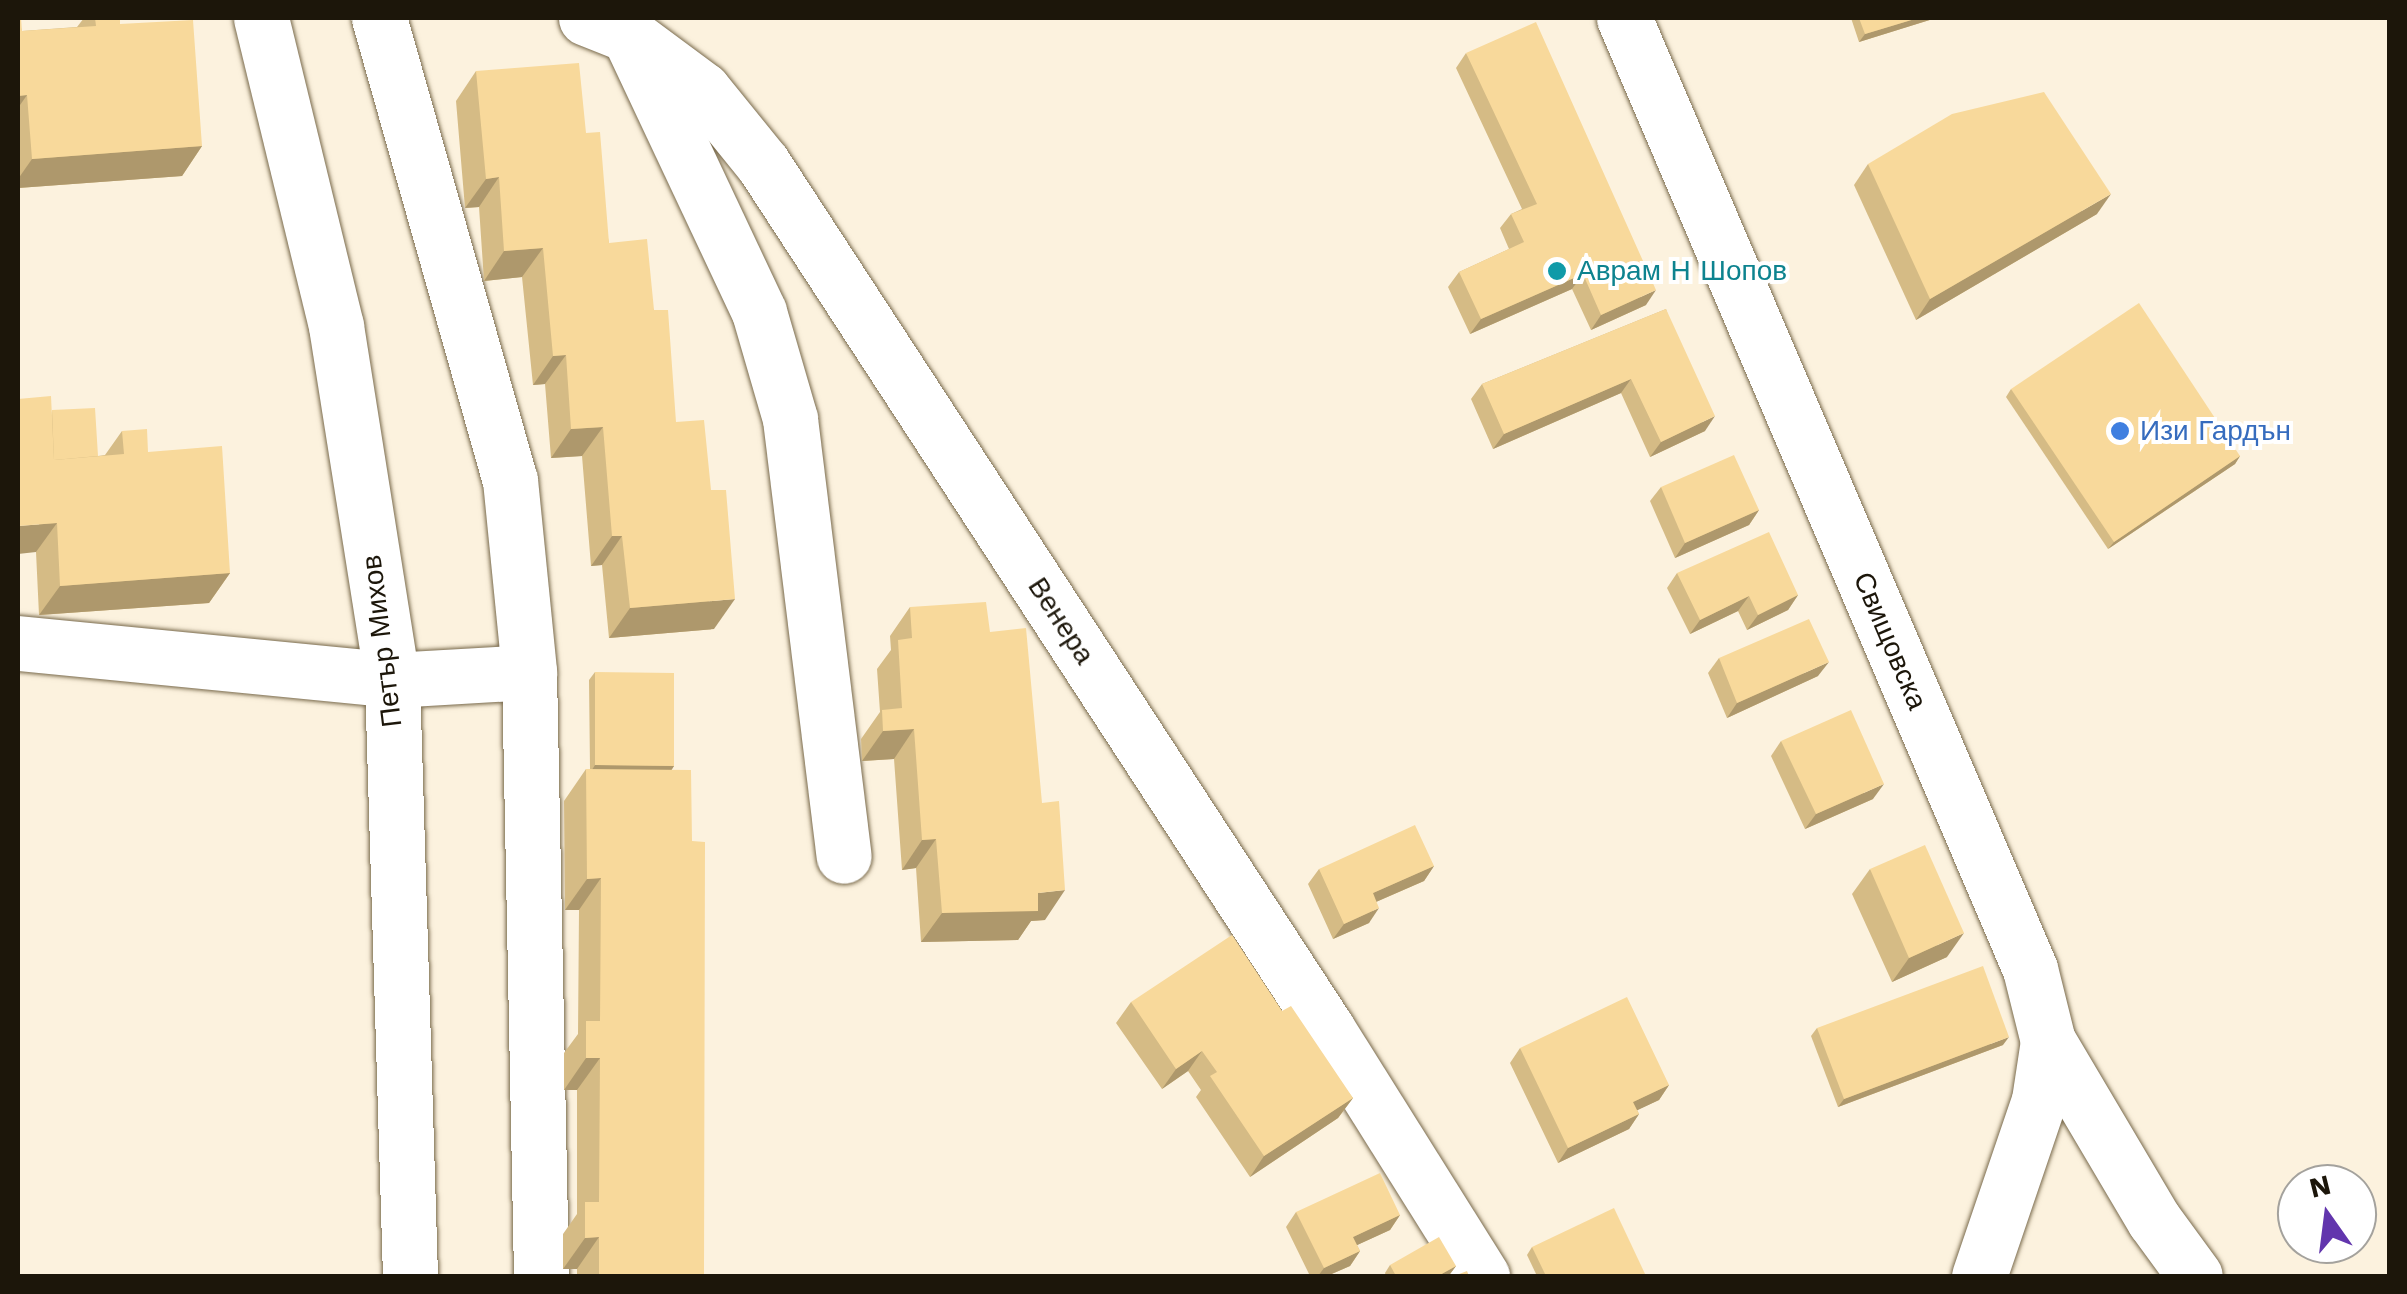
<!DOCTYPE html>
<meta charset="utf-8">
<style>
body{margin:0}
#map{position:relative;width:2407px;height:1294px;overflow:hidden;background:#fcf2de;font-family:"Work Sans",sans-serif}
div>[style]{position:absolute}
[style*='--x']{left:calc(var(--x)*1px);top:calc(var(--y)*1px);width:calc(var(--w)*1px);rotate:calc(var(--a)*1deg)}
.roads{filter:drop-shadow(0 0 2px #796a4c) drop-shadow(0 0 2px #796a4c)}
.minor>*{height:55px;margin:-27.5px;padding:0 27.5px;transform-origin:27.5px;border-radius:27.5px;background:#fff}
.wall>*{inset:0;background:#d5bb85}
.shaded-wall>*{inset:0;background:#ae986c}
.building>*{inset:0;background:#f8d99b}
.dots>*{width:28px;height:28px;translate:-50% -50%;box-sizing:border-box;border:5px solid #fff;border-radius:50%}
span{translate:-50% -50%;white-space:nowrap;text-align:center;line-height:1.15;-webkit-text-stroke:8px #fff;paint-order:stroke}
.culture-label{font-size:28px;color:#0d838f}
.left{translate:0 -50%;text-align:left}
.shop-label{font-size:28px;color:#366cbe}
.street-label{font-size:28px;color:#1c160a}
.frame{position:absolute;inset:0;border:20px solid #1c160a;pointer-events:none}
.north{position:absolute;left:2277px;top:1164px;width:100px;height:100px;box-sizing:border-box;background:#fff;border:2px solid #a4a29d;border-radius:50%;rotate:346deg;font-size:28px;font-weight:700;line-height:40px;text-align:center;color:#1c160a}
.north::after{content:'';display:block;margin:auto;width:35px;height:45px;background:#6235ad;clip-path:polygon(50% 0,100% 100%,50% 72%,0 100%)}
</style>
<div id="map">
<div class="roads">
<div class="minor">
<div style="--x:261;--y:18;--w:317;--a:76.3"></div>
<div style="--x:336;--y:326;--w:358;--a:81"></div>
<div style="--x:392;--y:680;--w:596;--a:88.27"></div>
<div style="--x:379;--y:18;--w:480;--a:74.2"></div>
<div style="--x:510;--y:480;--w:193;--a:84.3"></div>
<div style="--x:529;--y:672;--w:604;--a:88.86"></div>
<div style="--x:586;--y:18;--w:46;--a:21.6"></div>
<div style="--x:629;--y:35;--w:92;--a:36.6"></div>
<div style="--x:703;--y:90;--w:95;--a:51"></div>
<div style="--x:763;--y:164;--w:1033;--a:56.89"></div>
<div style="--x:1327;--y:1029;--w:292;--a:57.9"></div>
<div style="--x:1624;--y:18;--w:1034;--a:66.88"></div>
<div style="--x:2030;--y:969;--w:74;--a:76"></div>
<div style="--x:2048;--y:1041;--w:60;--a:98.7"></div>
<div style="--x:2039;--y:1100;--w:186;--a:108.8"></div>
<div style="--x:632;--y:42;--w:298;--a:64.8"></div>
<div style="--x:759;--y:312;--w:111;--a:73.8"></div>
<div style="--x:790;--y:419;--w:440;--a:83"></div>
<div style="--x:18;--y:643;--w:376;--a:5.6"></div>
<div style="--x:392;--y:680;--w:137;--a:-3.3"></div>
<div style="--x:2048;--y:1041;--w:208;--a:59.4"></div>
<div style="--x:2154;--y:1220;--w:69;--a:53.8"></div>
</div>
</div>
<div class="wall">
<div style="clip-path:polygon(18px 18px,22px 31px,77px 27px,84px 18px,120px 18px,120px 24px,202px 146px,182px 176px,18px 188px)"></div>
<div style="clip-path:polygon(1851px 18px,1936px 18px,1859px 42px)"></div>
<div style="clip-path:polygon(1466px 53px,1646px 305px,1591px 330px,1572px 289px,1470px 334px,1448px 287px,1459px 272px,1509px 249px,1500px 228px,1511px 214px,1522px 209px,1456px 68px)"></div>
<div style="clip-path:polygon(476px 71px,586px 133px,609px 243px,654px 310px,714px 629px,609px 638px,602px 565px,591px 566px,582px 456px,551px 458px,545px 384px,533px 385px,522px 277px,484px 281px,479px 207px,465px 208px,456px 101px)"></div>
<div style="clip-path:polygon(1868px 164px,2097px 214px,1916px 320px,1854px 185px)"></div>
<div style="clip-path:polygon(1666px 309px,1705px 431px,1650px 457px,1621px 393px,1493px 449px,1471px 399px,1482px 384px)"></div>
<div style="clip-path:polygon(2011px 389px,2240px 456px,2235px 464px,2108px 549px,2006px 397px)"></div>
<div style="clip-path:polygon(52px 410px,98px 456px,105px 455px,122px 431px,148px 452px,230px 573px,209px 603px,39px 615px,36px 552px)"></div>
<div style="clip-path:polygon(1661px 487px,1759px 510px,1749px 525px,1675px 558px,1650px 501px)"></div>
<div style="clip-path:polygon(1677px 573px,1798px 595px,1788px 610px,1747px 630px,1738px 611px,1690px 634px,1667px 588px)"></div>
<div style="clip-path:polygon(910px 607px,990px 632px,1045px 920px,1031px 921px,1018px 940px,921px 942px,916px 868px,902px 870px,894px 759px,862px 761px,861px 739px,880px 712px,877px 669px,891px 650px,890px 636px)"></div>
<div style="clip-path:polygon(1719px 658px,1818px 676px,1727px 718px,1708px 673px)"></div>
<div style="clip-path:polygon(595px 672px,674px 766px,671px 770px,692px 841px,704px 1276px,577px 1276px,577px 1269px,563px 1269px,563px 1234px,577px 1214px,577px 1090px,564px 1090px,564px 1053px,578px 1034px,579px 910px,565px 910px,564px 801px,586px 769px,590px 769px,589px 680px)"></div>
<div style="clip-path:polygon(1781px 741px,1873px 799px,1805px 829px,1771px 756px)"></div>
<div style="clip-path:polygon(1434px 866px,1424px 881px,1376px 902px,1369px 923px,1333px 939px,1308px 884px,1319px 869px)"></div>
<div style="clip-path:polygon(1870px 869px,1947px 957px,1892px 982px,1852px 894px)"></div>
<div style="clip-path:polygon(1131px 1002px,1282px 1011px,1353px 1098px,1338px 1118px,1250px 1177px,1196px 1097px,1201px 1090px,1188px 1071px,1162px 1089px,1116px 1023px)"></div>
<div style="clip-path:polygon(1817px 1028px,2003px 1045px,1838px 1107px,1811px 1036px)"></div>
<div style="clip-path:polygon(1520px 1048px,1669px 1085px,1659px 1100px,1637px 1110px,1639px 1114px,1629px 1129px,1558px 1163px,1510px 1063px)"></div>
<div style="clip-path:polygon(1296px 1212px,1400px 1215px,1390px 1230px,1357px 1245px,1360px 1251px,1350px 1266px,1327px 1276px,1310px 1276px,1286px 1227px)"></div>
<div style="clip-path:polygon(1532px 1247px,1646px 1276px,1537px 1276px,1527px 1255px)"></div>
<div style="clip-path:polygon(1390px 1265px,1456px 1266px,1450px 1274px,1446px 1276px,1386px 1276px,1385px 1273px)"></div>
</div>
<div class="shaded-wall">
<div style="clip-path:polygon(1918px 18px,1936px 18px,1859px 42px,1865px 34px)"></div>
<div style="clip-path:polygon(27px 95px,18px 108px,18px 96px)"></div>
<div style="clip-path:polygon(202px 146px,182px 176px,18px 188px,18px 179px,32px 159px)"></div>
<div style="clip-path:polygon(499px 177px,479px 207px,465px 208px,486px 179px)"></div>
<div style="clip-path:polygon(2111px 194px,2097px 214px,1916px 320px,1930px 299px)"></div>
<div style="clip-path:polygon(543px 248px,522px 277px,484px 281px,504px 251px)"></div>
<div style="clip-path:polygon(1583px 274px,1572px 289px,1470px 334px,1481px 319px)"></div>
<div style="clip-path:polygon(1656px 290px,1646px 305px,1591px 330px,1601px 315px)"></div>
<div style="clip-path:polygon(566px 355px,545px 384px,533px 385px,553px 356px)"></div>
<div style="clip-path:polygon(1631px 379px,1621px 393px,1493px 449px,1504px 434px)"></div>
<div style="clip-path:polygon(1715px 416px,1705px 431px,1650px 457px,1661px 442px)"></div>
<div style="clip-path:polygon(603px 427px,582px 456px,551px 458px,571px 429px)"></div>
<div style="clip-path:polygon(2240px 456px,2235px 464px,2108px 549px,2114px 542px)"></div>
<div style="clip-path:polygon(1759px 510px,1749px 525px,1675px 558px,1685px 543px)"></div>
<div style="clip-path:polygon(57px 523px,36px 552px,18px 554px,18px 526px)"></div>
<div style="clip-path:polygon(612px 536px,622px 536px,602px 565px,591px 566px)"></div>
<div style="clip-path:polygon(230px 573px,209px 603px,39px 615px,60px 586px)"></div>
<div style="clip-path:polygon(1798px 595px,1788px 610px,1747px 630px,1758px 615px)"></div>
<div style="clip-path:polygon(1749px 596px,1738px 611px,1690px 634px,1700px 620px)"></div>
<div style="clip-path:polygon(735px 599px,714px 629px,609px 638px,630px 608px)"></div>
<div style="clip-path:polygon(1829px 662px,1818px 676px,1727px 718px,1737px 703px)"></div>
<div style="clip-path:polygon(914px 729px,894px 759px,862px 761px,883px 731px)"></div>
<div style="clip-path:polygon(595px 765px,674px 766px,669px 774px,590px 773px)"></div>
<div style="clip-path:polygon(1884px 784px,1873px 799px,1805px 829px,1816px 814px)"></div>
<div style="clip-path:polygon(936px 839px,916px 868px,902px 870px,922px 840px)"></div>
<div style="clip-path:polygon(1434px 866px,1424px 881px,1362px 908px,1373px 893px)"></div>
<div style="clip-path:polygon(601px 878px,579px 910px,565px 910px,587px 879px)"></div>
<div style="clip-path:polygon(1065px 890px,1045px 920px,1031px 921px,1018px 940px,921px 942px,942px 913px,1038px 893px)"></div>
<div style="clip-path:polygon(1379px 908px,1369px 923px,1333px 939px,1344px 924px)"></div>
<div style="clip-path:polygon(1964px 933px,1947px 957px,1892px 982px,1909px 958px)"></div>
<div style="clip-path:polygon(2009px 1037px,2003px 1045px,1838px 1107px,1844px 1099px)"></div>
<div style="clip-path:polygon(1202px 1051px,1188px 1071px,1162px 1089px,1176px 1069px)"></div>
<div style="clip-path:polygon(586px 1058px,600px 1058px,577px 1090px,564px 1090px)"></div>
<div style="clip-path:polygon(1669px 1085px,1659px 1100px,1623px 1117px,1633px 1102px)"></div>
<div style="clip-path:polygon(1353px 1098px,1338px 1118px,1250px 1177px,1264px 1156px)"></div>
<div style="clip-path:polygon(1639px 1114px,1629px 1129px,1558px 1163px,1568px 1148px)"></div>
<div style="clip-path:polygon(1400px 1215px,1390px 1230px,1342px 1252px,1353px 1237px)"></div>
<div style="clip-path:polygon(599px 1237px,577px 1269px,563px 1269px,585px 1238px)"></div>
<div style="clip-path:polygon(1360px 1251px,1350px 1266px,1327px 1276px,1318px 1276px,1324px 1268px)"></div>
<div style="clip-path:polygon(1456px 1266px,1450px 1274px,1446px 1276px,1438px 1276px)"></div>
</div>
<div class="building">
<div style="clip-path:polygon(18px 18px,21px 18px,22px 31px,96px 26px,95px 18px,120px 18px,120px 24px,193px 20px,202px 146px,32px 159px,27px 95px,18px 96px)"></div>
<div style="clip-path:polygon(1859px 18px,1918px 18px,1865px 34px)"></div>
<div style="clip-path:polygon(1536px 22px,1656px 290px,1601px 315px,1583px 274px,1481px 319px,1459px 272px,1524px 242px,1511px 214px,1537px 204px,1466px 53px)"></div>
<div style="clip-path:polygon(579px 63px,586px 133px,600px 132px,609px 243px,647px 239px,654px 310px,668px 310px,676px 422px,704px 420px,711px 490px,726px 490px,735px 599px,630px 608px,622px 536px,612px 536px,603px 427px,571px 429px,566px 355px,553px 356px,543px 248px,504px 251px,499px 177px,486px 179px,476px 71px)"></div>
<div style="clip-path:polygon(2044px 92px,2111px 194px,1930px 299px,1868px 164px,1952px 114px)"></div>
<div style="clip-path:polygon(2139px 303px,2240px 456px,2114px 542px,2011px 389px)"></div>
<div style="clip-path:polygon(1666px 309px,1715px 416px,1661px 442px,1631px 379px,1504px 434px,1482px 384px)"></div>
<div style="clip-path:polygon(51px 396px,54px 460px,124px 454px,122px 431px,147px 429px,148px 452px,222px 446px,230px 573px,60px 586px,57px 523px,18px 526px,18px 399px)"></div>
<div style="clip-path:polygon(95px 408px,98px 456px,54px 460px,52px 410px)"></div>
<div style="clip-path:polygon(1734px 455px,1759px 510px,1685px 543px,1661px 487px)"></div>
<div style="clip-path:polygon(1769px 532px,1798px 595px,1758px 615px,1749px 596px,1700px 620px,1677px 573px)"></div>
<div style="clip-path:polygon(986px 602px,990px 632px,1026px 628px,1042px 803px,1059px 801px,1065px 890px,1038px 893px,1038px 911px,942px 913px,936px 839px,922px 840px,914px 729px,883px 731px,882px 710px,902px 708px,898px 640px,912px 638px,910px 607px)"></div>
<div style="clip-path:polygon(1809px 619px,1829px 662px,1737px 703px,1719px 658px)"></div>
<div style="clip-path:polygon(595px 672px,674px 673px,674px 766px,595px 765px)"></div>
<div style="clip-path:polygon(1851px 710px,1884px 784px,1816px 814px,1781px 741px)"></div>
<div style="clip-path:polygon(586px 769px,691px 770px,692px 841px,705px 842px,704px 1276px,599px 1276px,599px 1237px,585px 1238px,585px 1202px,599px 1202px,600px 1058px,586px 1058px,586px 1021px,600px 1021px,601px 878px,587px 879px)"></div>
<div style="clip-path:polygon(1415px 825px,1434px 866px,1373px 893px,1379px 908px,1344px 924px,1319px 869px)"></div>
<div style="clip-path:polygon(1925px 845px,1964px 933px,1909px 958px,1870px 869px)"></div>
<div style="clip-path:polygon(1232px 935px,1282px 1011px,1291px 1006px,1353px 1098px,1264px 1156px,1210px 1076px,1217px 1072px,1202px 1051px,1176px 1069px,1131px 1002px)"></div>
<div style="clip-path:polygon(1983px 966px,2009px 1037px,1844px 1099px,1817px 1028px)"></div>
<div style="clip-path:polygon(1627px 997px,1669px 1085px,1633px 1102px,1639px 1114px,1568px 1148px,1520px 1048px)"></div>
<div style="clip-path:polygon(1380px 1173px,1400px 1215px,1353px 1237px,1360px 1251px,1324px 1268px,1296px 1212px)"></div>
<div style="clip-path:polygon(1614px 1208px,1646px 1276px,1546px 1276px,1532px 1247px)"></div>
<div style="clip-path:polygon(1439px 1237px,1456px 1266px,1438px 1276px,1396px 1276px,1390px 1265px)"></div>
<div style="clip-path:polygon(1467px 1271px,1469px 1276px,1454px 1276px)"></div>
</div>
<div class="dots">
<div style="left:1557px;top:271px;background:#0f9aa8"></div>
<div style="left:2120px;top:431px;background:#3f7fe0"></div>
</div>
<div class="culture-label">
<span class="left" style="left:1577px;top:271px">Аврам Н Шопов</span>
</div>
<div class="shop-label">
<span class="left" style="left:2140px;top:431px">Изи Гардън</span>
</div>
<div class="street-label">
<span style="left:1061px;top:621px;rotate:57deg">Венера</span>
<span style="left:382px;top:641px;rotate:-97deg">Петър Михов</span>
<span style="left:1890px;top:641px;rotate:67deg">Свищовска</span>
</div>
<div class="frame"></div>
<div class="north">N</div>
</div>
